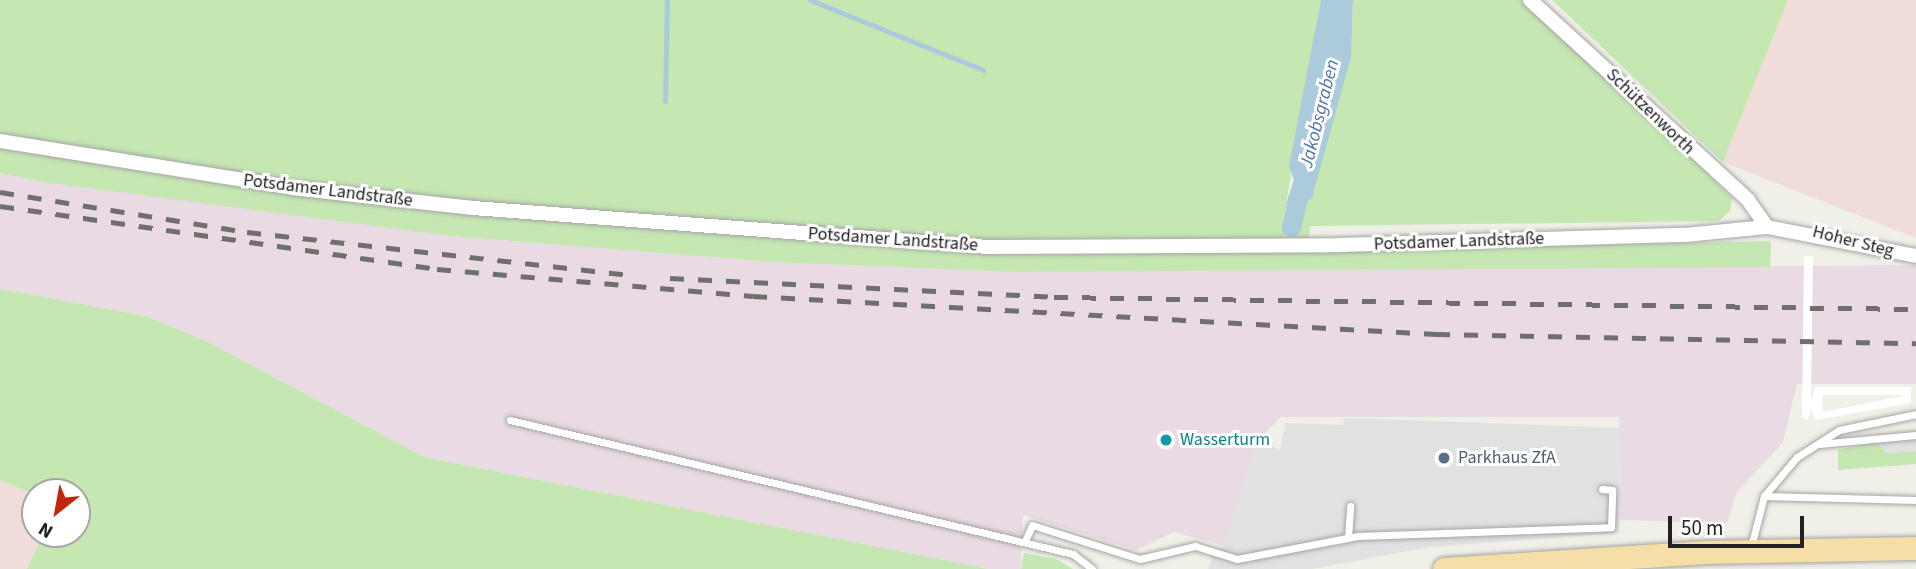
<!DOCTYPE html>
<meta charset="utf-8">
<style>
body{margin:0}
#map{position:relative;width:1916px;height:569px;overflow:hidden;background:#f0efe8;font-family:"Source Sans 3",sans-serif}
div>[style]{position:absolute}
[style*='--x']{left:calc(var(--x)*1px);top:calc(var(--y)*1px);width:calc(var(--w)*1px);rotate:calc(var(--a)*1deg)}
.commercial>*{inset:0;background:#f0dcd9}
.industrial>*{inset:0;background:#e9dae4}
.grass>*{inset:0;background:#c5e7b2}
.parking>*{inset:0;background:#e1e1e1}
.water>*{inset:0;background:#abcadb}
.pier>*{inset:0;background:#fff}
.stream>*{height:5px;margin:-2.5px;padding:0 2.5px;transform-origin:2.5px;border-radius:2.5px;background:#abcadb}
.canal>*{height:19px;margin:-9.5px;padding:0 9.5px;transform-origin:9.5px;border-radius:9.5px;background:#abcadb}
.roads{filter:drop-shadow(0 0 2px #a5a5a5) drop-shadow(0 0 2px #a5a5a5)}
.lane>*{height:7px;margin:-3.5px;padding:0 3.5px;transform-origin:3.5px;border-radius:3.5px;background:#fff}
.street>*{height:14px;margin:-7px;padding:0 7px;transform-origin:7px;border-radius:7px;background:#fff}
.primary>*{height:23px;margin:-11.5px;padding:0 11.5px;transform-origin:11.5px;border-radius:11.5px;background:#f6dea7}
.rail>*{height:5px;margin-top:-2.5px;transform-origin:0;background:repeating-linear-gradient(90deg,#6f6f6f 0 14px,transparent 0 28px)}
.dots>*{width:19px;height:19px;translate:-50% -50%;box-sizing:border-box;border:4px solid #fff;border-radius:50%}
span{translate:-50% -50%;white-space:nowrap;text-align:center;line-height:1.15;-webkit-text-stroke:6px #fff;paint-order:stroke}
.street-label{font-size:18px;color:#212121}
.culture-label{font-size:18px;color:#0d838f}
.left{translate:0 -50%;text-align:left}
.service-label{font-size:18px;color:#4e5e75}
.water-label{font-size:19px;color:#5273ab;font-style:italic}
.north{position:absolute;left:21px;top:478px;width:70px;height:70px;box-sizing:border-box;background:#fff;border:2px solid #a6a6a6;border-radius:50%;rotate:211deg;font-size:19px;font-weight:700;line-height:28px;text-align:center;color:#212121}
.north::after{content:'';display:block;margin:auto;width:24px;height:32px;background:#c4250d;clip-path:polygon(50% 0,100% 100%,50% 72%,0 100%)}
.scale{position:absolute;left:1668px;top:516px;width:136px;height:32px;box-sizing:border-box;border:4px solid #212121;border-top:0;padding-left:9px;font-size:21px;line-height:24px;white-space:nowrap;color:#212121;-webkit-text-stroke:5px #fff;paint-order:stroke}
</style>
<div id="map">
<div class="commercial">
<div style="clip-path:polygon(1788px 0,1916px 0,1916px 238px,1723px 162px)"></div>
<div style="clip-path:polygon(0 480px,35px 495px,35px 534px,43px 534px,27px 569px,0 569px)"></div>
</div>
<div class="industrial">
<div style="clip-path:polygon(0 173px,450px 236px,773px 262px,1015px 272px,1916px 265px,1916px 384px,1797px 384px,1783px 442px,1737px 492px,1727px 523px,1620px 520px,1619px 417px,1281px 417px,1258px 440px,1225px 546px,1174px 532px,1136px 550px,1023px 515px,1021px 569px,988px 569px,424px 457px,210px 343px,146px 316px,0 289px)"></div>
</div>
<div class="grass">
<div style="clip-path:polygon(0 0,1321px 0,1286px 204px,1351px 57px,1353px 0,1521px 0,1547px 16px,1732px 198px,1730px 211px,1719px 221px,1310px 226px,1308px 252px,1771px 241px,1770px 267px,1015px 272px,772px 262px,450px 236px,43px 182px,0 173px)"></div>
<div style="clip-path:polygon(1552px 0,1788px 0,1723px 162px)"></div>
<div style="clip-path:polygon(0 289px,146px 316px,210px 343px,424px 457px,988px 569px,27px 569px,43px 534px,77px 534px,77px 492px,35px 495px,0 480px)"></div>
<div style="clip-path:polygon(1875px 442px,1887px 453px,1916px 451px,1916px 464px,1838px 470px,1838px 450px)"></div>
<div style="clip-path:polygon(1024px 553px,1056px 559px,1073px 569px,1021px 569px)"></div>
</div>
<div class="parking">
<div style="clip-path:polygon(1344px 418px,1620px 428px,1619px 533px,1430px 547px,1312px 569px,1208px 569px,1214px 552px,1225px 545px,1258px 440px,1280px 450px,1286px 423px,1343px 425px)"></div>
<div style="clip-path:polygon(1916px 439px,1916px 451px,1887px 453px,1875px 442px)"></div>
</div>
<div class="water">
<div style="clip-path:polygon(1321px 0,1353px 0,1351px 57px,1312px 198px,1292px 211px,1286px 204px,1294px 180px,1289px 166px)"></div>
</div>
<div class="pier">
<div style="clip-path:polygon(evenodd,1804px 256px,1813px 256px,1811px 401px,1815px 387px,1911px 387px,1911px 403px,1816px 420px,1811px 409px,1808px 420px,1802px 417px,1804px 256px,1822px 395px,1903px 395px,1903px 396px,1823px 412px,1822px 395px)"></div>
</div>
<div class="stream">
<div style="--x:810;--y:0;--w:187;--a:22"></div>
<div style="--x:665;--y:101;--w:101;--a:-88.9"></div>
</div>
<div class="canal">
<div style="--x:1291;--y:227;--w:41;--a:-76"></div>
</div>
<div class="roads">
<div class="lane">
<div style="--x:510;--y:420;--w:579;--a:13.39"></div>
<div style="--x:1073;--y:554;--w:24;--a:38"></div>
<div style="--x:1819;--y:444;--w:97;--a:-5.3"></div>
<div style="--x:1764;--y:496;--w:152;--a:1.5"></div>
<div style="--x:1348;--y:538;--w:32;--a:-86"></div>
<div style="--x:1025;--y:541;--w:17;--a:-66"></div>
<div style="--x:1032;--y:525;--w:113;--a:17.5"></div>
<div style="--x:1140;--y:559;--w:57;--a:-13.3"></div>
<div style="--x:1195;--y:546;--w:44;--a:17.2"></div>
<div style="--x:1237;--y:559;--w:123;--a:-10.8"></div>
<div style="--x:1358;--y:536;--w:253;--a:-2"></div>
<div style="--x:1611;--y:527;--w:37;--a:-88"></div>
<div style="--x:1612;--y:490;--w:10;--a:-174"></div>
<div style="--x:1751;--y:547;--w:53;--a:-75.7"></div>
<div style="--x:1764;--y:496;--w:51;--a:-49.8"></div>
<div style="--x:1797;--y:457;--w:50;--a:-32.7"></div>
<div style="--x:1839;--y:430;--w:79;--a:-11.7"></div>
</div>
<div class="street">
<div style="--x:1530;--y:0;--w:296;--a:42.5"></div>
<div style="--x:1748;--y:200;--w:33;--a:55"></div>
<div style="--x:0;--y:141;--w:296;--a:9.1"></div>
<div style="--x:292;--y:188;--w:182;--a:6.3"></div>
<div style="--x:473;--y:208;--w:516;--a:4.33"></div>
<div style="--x:988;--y:247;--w:351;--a:-0.3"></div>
<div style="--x:1339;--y:245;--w:346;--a:-1.7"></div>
<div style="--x:1685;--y:235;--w:82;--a:-5.6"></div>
<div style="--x:1767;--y:227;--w:152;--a:11"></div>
</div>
<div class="primary">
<div style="--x:1444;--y:569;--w:263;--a:-3.7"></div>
<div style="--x:1706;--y:552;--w:210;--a:-1.1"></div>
</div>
</div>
<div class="rail">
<div style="--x:0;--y:192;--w:250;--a:9.2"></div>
<div style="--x:247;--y:232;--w:383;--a:6.4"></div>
<div style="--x:0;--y:206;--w:442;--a:8.2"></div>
<div style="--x:437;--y:269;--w:317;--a:4.9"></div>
<div style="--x:753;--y:296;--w:684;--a:3.18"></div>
<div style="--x:1436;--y:334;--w:480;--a:1.1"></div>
<div style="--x:670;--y:278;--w:384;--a:2.8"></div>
<div style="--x:1054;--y:297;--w:862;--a:0.8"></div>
</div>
<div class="dots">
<div style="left:1166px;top:440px;background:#0f9aa8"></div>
<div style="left:1444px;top:458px;background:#5c6f8a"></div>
</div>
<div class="street-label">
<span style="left:1650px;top:112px;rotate:44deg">Schützenworth</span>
<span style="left:328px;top:191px;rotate:7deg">Potsdamer Landstraße</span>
<span style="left:893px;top:240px;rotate:4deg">Potsdamer Landstraße</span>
<span style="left:1459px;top:242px;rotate:-2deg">Potsdamer Landstraße</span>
<span style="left:1853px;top:242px;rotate:14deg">Hoher Steg</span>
</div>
<div class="culture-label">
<span class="left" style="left:1180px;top:440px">Wasserturm</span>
</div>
<div class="service-label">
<span class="left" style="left:1458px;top:458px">Parkhaus ZfA</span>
</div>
<div class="water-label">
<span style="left:1320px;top:114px;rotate:-76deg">Jakobsgraben</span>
</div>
<div class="north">N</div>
<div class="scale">50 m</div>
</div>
